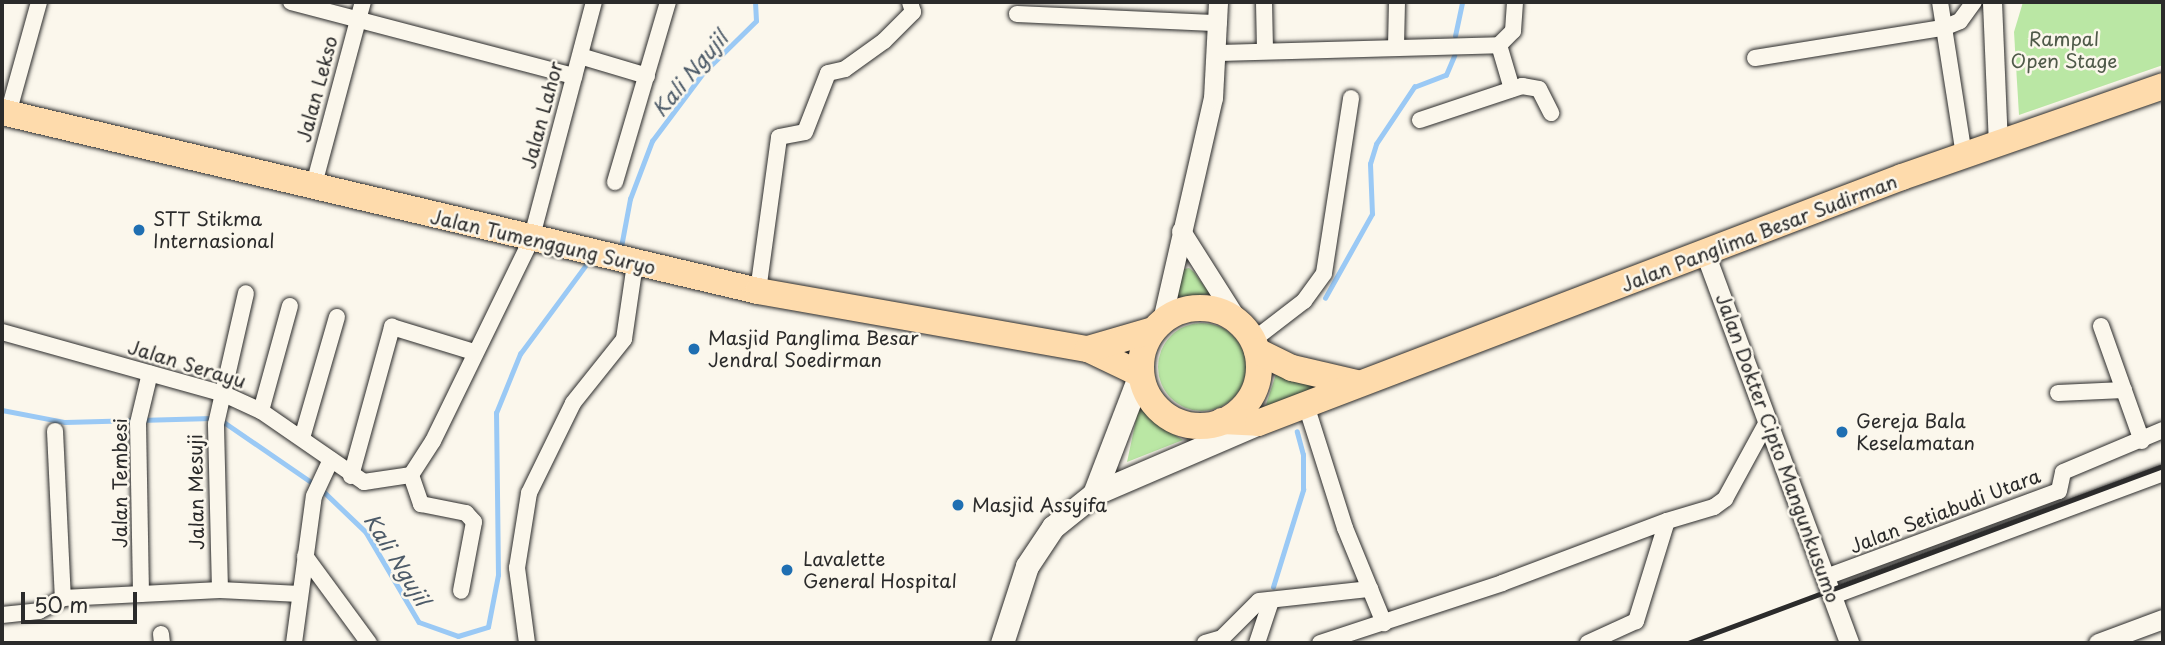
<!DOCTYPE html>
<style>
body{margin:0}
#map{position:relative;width:2165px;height:645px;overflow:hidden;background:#fbf7ec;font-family:"Playpen Sans",sans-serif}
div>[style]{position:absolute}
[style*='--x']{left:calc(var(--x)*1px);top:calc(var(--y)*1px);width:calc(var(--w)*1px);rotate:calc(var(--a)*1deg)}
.green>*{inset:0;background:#bae7a4}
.round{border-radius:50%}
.stream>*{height:4.5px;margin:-2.25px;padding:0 2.25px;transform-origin:2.25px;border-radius:2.25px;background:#9ac9f5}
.roads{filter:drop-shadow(0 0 2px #2b2b2b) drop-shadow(0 0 2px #2b2b2b)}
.minor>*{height:16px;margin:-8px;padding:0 8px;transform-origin:8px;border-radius:8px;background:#fbf7ec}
.tertiary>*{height:19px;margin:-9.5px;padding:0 9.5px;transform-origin:9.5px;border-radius:9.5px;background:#fbf7ec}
.secondary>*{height:23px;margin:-11.5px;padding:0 11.5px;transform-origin:11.5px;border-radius:11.5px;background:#fbf7ec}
.trunk>*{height:26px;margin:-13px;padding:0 13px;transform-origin:13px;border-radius:13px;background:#fedbac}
.trunk>.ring{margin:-13px;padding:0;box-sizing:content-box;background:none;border:26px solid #fedbac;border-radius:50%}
.rail>*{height:4.5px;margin:-2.25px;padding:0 2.25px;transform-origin:2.25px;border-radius:2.25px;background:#2b2b2b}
.dots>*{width:19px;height:19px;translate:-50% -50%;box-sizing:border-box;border:4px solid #fbf7ec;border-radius:50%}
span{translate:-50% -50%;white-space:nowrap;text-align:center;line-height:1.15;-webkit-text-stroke:5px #fbf7ec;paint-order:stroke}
.park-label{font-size:19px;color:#4f5a49}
.street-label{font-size:19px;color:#2b2b2b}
.poi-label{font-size:19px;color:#2b2b2b}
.left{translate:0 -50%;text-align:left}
.water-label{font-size:21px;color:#4c5a68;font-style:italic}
.frame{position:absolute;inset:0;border:4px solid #2b2b2b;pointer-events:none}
.scale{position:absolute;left:21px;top:592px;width:116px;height:32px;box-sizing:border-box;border:4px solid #2b2b2b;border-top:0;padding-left:9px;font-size:21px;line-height:24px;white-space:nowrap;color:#2b2b2b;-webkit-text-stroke:5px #fbf7ec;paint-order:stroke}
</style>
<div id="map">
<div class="green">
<div style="clip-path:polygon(2023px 2px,2163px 2px,2163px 65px,2019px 115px,2014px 32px)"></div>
<div style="clip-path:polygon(1189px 268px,1194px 272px,1210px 294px,1177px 297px,1184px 269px)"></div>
<div class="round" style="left:1158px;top:323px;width:88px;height:88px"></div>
<div style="clip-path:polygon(1276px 374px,1328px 387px,1265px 408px)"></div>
<div style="clip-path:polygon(1139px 406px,1156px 424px,1183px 440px,1127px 462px)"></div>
</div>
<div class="stream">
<div style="--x:1455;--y:36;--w:35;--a:-78"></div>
<div style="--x:621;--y:247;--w:49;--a:-79.4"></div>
<div style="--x:630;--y:199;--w:62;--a:-69.2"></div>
<div style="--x:652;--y:141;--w:85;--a:-53.1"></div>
<div style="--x:703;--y:73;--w:74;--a:-44.5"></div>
<div style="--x:756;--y:21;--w:19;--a:-93"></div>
<div style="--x:1325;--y:298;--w:96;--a:-60.8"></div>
<div style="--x:1372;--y:214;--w:50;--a:-92.3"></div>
<div style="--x:1370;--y:164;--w:21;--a:-73"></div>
<div style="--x:1376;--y:144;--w:69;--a:-56.3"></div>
<div style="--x:1414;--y:87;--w:34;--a:-21"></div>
<div style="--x:1446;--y:75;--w:21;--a:-67"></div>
<div style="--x:2;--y:410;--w:64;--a:10.8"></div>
<div style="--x:65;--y:422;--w:147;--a:-1.6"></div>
<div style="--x:221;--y:420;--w:113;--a:34.5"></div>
<div style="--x:321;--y:489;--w:62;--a:43.7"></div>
<div style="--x:366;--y:532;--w:104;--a:59.5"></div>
<div style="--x:419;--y:622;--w:41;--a:19.7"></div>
<div style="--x:458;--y:636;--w:31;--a:-17"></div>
<div style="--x:488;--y:627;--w:53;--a:-79.1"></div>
<div style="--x:498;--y:575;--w:162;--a:-90.7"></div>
<div style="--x:496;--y:413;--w:64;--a:-67.9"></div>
<div style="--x:520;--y:354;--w:109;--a:-53.5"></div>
<div style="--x:1273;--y:587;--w:102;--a:-72.8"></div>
<div style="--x:1303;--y:490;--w:35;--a:-90"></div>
<div style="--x:1303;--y:455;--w:24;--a:-105"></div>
</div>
<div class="roads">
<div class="minor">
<div style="--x:291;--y:2;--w:293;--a:14.7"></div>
<div style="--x:1264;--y:2;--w:47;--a:88.8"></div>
<div style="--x:1940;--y:2;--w:155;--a:81.1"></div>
<div style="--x:1017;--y:14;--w:202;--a:2.6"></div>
<div style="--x:1499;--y:45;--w:46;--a:73.5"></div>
<div style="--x:1396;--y:46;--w:44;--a:-88.7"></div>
<div style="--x:1219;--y:53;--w:280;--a:-1.6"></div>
<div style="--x:1499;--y:45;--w:20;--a:-45"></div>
<div style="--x:1513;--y:31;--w:29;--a:-86"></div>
<div style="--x:580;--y:56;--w:70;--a:16.6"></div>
<div style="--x:1755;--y:58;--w:190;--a:-9.1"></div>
<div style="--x:1943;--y:28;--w:18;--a:-22"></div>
<div style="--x:1960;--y:21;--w:24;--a:-54"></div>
<div style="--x:8;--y:114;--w:116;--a:-74.5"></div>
<div style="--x:1420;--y:120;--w:108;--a:-18.4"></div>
<div style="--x:1522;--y:86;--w:17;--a:10"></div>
<div style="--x:1539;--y:89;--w:27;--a:63"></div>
<div style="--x:615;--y:182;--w:188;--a:-73.6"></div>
<div style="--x:313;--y:188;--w:193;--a:-75"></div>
<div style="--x:758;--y:291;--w:155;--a:-82.2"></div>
<div style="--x:779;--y:137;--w:26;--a:-11"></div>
<div style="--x:805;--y:132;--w:63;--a:-68.7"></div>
<div style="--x:828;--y:73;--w:17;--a:-13"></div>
<div style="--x:845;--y:69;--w:48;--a:-35.7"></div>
<div style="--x:884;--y:41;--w:41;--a:-45"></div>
<div style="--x:913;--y:12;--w:10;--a:-107"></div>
<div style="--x:2101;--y:326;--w:122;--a:70.4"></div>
<div style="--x:2;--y:332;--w:230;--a:15.6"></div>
<div style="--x:224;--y:394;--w:41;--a:24.7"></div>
<div style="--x:261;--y:411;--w:125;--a:34.6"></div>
<div style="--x:364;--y:482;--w:48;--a:-8.5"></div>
<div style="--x:411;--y:475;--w:40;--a:-57.1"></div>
<div style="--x:433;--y:441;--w:224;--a:-64"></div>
<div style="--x:531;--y:240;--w:246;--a:-75.2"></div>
<div style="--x:1252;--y:341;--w:66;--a:-37.6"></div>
<div style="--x:1304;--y:301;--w:34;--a:-54"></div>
<div style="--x:1324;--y:273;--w:177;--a:-81.2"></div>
<div style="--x:2058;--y:393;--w:66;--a:-2.6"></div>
<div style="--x:1306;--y:405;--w:129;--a:72.4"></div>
<div style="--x:1345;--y:528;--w:103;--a:67.7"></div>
<div style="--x:261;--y:411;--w:109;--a:-74.6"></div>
<div style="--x:55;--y:431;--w:167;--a:87.3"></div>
<div style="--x:302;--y:438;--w:126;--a:-73.9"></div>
<div style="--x:411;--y:475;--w:31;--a:71"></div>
<div style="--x:421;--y:504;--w:46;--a:11.3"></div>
<div style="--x:466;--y:513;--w:12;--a:48"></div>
<div style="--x:474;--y:522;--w:70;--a:100.7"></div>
<div style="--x:351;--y:476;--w:155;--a:-74.6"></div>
<div style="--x:392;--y:327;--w:86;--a:17"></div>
<div style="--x:1667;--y:521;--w:49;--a:-16.6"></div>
<div style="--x:1714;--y:507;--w:14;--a:-36"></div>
<div style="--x:1725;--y:499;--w:90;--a:-61.4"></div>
<div style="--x:305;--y:556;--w:108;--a:53.7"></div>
<div style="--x:1826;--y:577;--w:248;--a:-20.3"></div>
<div style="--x:2059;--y:491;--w:19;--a:-78"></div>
<div style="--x:2063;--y:472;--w:108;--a:-22.8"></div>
<div style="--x:220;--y:590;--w:166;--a:-91.4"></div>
<div style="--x:216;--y:424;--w:134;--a:-77.1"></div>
<div style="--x:141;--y:594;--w:171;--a:-91"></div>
<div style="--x:138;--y:423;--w:51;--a:-76.5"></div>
<div style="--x:1833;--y:596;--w:352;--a:-20.4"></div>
<div style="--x:2;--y:615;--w:37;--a:-6"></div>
<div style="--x:39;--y:611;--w:27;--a:-28"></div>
<div style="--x:63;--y:598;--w:157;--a:-2.9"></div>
<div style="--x:220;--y:590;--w:80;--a:2.9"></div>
<div style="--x:161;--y:634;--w:9;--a:84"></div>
<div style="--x:294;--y:643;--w:148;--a:-82.3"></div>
<div style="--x:314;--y:496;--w:40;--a:-65"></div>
<div style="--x:527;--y:643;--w:76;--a:-97.6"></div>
<div style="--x:517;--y:568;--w:76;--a:-80.9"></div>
<div style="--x:529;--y:493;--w:100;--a:-63.9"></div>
<div style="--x:573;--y:403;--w:82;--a:-51.4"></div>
<div style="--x:624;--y:339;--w:76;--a:-81.7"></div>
<div style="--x:1205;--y:643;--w:18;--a:-16"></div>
<div style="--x:1222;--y:638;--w:52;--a:-45"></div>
<div style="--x:1259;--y:601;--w:112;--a:-6.2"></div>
<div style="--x:1257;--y:643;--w:44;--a:-71.6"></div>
<div style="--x:1320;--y:643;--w:192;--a:-18.2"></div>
<div style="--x:1502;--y:583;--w:176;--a:-20.6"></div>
<div style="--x:1667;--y:521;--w:105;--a:107.2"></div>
<div style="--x:1636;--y:621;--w:53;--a:155.4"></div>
</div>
<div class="tertiary">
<div style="--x:1992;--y:2;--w:142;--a:87.6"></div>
<div style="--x:1181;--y:231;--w:107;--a:57.7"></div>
<div style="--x:1705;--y:253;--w:416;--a:69.7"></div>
<div style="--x:1162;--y:320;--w:228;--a:-77.1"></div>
<div style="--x:1213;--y:98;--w:96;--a:-87"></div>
<div style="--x:2098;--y:643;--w:69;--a:-20.3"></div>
</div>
<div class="secondary">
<div style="--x:1094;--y:494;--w:129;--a:-69"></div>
<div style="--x:1002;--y:643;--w:81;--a:-72"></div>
<div style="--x:1027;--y:566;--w:47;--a:-56.3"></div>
<div style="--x:1053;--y:527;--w:53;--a:-38.8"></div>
<div style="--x:1094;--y:494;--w:180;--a:-23.3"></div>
</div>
<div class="trunk">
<div style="--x:2;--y:112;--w:777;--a:13.32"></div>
<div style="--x:758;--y:291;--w:335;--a:10"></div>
<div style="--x:1088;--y:349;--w:58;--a:25.7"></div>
<div class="ring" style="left:1141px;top:308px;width:92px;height:92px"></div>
<div style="--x:1088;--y:349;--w:68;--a:-16.3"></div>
<div style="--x:1257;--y:351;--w:39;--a:26"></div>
<div style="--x:1292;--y:368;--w:67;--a:13"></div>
<div style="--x:1222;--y:421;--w:36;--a:3"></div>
<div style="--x:1258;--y:423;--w:689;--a:-20.91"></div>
<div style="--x:1902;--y:177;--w:276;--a:-19.2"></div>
</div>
</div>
<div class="rail">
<div style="--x:1688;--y:643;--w:507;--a:-20.44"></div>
</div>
<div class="dots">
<div style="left:139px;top:230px;background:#1f6fb2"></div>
<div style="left:694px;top:349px;background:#1f6fb2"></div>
<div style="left:1842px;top:432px;background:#1f6fb2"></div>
<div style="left:958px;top:505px;background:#1f6fb2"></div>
<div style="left:787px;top:570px;background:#1f6fb2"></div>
</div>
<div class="park-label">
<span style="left:2064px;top:50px">Rampal<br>Open Stage</span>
</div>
<div class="street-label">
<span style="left:317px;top:89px;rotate:-75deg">Jalan Lekso</span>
<span style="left:542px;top:115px;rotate:-75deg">Jalan Lahor</span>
<span style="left:1759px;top:233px;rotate:-21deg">Jalan Panglima Besar Sudirman</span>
<span style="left:543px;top:242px;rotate:13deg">Jalan Tumenggung Suryo</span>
<span style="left:187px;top:364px;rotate:17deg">Jalan Serayu</span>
<span style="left:1778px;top:448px;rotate:70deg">Jalan Dokter Cipto Mangunkusumo</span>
<span style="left:120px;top:483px;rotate:-90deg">Jalan Tembesi</span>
<span style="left:196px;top:492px;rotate:-91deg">Jalan Mesuji</span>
<span style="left:1945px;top:511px;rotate:-21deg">Jalan Setiabudi Utara</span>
</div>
<div class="poi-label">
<span class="left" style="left:153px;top:230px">STT Stikma<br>Internasional</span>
<span class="left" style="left:708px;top:349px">Masjid Panglima Besar<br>Jendral Soedirman</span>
<span class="left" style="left:1856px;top:432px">Gereja Bala<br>Keselamatan</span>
<span class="left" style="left:972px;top:505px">Masjid Assyifa</span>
<span class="left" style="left:803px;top:570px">Lavalette<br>General Hospital</span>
</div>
<div class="water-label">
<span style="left:689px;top:73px;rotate:-50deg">Kali Ngujil</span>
<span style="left:398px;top:559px;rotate:58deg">Kali Ngujil</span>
</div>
<div class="frame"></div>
<div class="scale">50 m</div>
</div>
